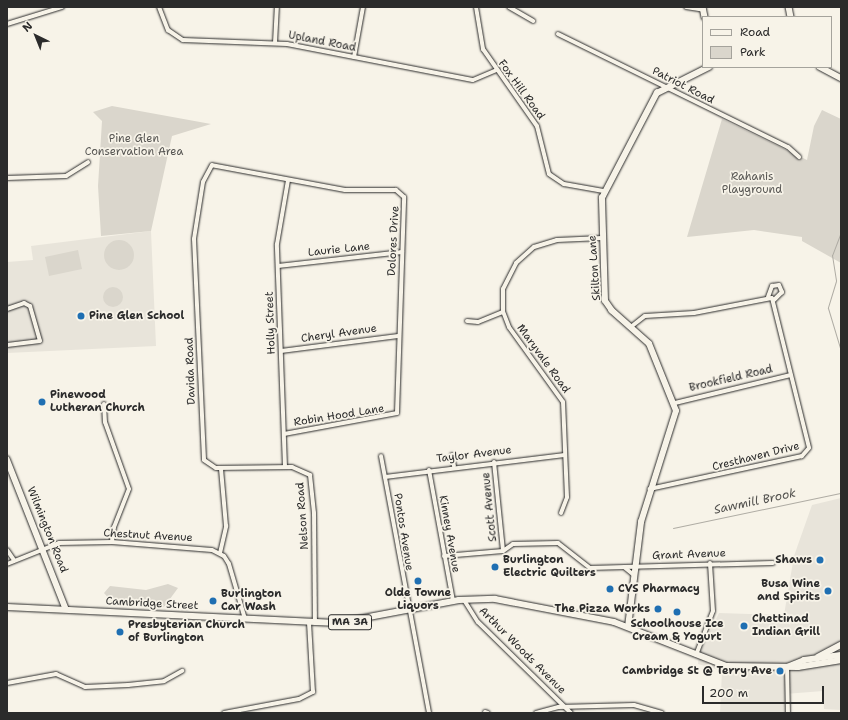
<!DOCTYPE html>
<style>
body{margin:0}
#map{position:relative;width:848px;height:720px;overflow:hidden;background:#f7f3e8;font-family:"Shantell Sans",sans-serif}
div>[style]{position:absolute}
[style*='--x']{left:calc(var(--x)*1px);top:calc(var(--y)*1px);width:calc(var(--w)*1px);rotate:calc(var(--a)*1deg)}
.built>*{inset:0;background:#e8e4da}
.green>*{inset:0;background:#dad6cc}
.round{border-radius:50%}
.stream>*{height:1px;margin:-0.5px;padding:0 0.5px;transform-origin:0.5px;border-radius:0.5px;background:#afaca4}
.roads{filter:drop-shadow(0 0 1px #2b2b2b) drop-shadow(0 0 1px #2b2b2b)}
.street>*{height:4px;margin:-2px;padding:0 2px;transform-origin:2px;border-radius:2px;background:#f7f3e8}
.secondary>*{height:5.5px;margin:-2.75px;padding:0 2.75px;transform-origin:2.75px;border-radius:2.75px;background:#f7f3e8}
.primary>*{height:6px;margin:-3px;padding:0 3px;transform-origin:3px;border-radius:3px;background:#f7f3e8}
.dots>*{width:11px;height:11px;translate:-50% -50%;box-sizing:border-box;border:2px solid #f7f3e8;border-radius:50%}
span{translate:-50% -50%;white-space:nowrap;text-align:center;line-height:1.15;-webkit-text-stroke:3.5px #f7f3e8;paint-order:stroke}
.shield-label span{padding:1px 3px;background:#f7f3e8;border:1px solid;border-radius:3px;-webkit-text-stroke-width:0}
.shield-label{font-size:10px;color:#2b2b2b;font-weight:700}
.street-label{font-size:11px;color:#2b2b2b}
.park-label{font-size:11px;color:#575653}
.poi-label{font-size:11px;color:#2b2b2b;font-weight:700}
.left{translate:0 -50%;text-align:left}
.right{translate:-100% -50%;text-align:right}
.water-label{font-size:12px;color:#53524f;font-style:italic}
.frame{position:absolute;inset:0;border:8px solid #2b2b2b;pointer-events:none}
.legend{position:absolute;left:702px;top:16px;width:130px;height:52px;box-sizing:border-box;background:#f7f3e8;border:1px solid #a5a39c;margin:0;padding:5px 7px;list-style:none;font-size:12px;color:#2b2b2b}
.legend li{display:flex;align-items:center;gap:8px;height:20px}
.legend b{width:20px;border:1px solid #a5a39c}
.north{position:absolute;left:16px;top:16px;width:40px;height:40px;-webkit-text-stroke:3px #f7f3e8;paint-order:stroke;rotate:317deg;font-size:11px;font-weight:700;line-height:16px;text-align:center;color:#2b2b2b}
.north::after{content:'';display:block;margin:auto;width:14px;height:18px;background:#2b2b2b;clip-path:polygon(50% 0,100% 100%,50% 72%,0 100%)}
.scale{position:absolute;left:702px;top:686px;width:122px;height:18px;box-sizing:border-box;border:2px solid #2b2b2b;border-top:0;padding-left:5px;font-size:12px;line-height:14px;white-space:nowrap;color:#2b2b2b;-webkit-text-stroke:3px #f7f3e8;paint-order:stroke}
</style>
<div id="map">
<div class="built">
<div style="clip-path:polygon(151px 231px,156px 346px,7px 353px,7px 262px,33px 260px,31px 246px)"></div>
<div style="clip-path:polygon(841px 498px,841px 710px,824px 709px,823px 691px,785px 694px,785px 713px,720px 713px,722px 671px,698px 664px,699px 653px,719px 613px,784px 615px,794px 556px,812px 505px)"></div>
</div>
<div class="green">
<div style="clip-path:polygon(112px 106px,211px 124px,172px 136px,151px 231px,101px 236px,98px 186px,102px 121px,93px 112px)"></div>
<div style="clip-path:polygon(822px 110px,841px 119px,841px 263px,802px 241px,802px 237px,754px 230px,687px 237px,722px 119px,807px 160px,814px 126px)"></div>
<div class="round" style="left:104px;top:240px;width:30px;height:30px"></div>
<div style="clip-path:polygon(78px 250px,82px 269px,49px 276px,45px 257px)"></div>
<div class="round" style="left:103px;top:287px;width:20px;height:20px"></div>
<div style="clip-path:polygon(168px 584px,178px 588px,164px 607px,112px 602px,104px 593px,110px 586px,146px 590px)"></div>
</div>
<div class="stream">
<div style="--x:841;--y:118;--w:8;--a:90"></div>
<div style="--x:841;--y:232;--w:25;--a:111"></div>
<div style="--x:832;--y:255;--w:26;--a:81"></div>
<div style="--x:836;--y:281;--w:28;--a:107"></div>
<div style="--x:828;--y:308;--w:45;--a:73.2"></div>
<div style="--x:673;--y:528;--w:172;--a:-11.8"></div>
</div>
<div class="roads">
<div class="street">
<div style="--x:159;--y:7;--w:25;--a:69"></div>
<div style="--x:168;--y:30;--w:18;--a:34"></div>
<div style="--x:183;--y:40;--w:104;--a:2.2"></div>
<div style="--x:287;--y:44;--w:189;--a:11"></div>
<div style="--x:473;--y:80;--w:25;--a:-23"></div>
<div style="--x:476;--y:7;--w:43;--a:80.5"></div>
<div style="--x:483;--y:49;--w:94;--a:55"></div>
<div style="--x:537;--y:126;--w:49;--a:76"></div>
<div style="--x:549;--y:174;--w:18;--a:34"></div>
<div style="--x:564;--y:184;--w:40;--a:10"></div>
<div style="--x:509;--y:7;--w:28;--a:30"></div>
<div style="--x:686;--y:7;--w:18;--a:9"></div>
<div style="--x:7;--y:24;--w:58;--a:-17.2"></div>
<div style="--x:558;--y:34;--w:256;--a:26.2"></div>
<div style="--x:788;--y:147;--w:15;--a:42"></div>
<div style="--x:275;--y:43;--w:36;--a:-87"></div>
<div style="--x:354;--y:57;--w:51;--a:-79.8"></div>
<div style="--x:7;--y:178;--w:59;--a:-1.9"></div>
<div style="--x:66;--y:176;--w:26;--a:-32"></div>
<div style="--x:278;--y:266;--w:125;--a:-6.4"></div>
<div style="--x:768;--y:297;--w:12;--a:-70"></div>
<div style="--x:772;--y:286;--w:7;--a:-8"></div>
<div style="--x:779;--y:285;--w:8;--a:67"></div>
<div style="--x:782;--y:292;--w:11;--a:135"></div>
<div style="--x:7;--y:309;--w:18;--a:-19"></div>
<div style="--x:24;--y:303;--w:7;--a:27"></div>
<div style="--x:30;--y:306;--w:36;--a:74"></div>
<div style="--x:40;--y:341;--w:33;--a:173"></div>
<div style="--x:467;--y:321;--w:11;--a:5"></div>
<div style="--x:478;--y:322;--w:27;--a:-22"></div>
<div style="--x:632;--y:326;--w:16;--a:-38"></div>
<div style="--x:645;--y:316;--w:49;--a:-3.5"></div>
<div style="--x:694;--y:313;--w:79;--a:-10.9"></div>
<div style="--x:772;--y:298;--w:154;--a:76.1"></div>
<div style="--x:809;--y:448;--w:11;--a:131"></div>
<div style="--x:802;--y:456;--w:156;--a:167.8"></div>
<div style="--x:281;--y:351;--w:118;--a:-7.3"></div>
<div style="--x:675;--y:403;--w:119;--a:-13.6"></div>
<div style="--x:104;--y:404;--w:18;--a:87"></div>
<div style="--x:105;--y:422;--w:71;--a:70.3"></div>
<div style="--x:129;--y:489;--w:41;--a:111.5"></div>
<div style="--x:114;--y:527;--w:15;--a:98"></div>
<div style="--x:284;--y:434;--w:115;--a:-10.5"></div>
<div style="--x:397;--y:413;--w:216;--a:-88.1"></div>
<div style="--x:404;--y:197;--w:11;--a:-139"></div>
<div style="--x:396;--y:190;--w:51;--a:180"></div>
<div style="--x:345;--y:190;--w:135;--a:-169.4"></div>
<div style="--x:212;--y:165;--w:19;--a:118"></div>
<div style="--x:203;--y:182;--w:58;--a:99"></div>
<div style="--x:194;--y:239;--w:221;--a:87.4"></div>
<div style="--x:204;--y:460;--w:14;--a:34"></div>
<div style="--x:216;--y:468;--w:76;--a:-0.8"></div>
<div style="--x:292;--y:467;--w:20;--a:24"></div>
<div style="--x:310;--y:475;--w:38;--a:84"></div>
<div style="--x:314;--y:513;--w:110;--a:89.5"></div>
<div style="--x:452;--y:455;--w:11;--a:80"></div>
<div style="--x:381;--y:456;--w:261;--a:79.4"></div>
<div style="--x:494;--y:462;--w:89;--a:84.2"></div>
<div style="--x:285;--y:467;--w:223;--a:-92.1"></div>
<div style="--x:277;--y:244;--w:65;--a:-80.2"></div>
<div style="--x:429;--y:470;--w:133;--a:79.6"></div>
<div style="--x:385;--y:477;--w:181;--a:-7"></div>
<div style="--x:561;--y:513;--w:17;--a:-69"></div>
<div style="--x:567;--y:497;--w:95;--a:-92.4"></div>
<div style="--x:563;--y:402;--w:92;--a:-125.8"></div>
<div style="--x:509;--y:327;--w:17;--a:-111"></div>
<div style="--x:503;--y:311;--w:22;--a:-90"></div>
<div style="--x:503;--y:289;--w:29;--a:-63"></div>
<div style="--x:516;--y:263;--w:24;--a:-42"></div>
<div style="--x:534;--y:247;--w:24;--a:-17"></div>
<div style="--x:557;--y:240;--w:45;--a:-2.5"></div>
<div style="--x:7;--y:550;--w:12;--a:55"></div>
<div style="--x:503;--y:551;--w:12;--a:-35"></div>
<div style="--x:513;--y:544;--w:45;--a:-1.3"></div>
<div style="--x:558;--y:543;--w:41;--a:38"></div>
<div style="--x:590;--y:568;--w:183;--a:-1.6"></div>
<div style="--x:220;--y:553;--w:28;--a:-77"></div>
<div style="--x:226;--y:526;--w:57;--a:-95"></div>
<div style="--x:444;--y:556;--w:59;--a:-4.8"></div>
<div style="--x:7;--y:564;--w:56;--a:-22"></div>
<div style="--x:59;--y:543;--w:53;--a:-1.1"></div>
<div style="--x:112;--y:542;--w:100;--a:4.6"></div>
<div style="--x:212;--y:550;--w:13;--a:27"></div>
<div style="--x:224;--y:556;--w:9;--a:58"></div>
<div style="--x:229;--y:564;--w:57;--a:73.8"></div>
<div style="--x:624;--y:567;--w:13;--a:39"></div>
<div style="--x:464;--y:600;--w:26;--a:58"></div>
<div style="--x:478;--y:622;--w:130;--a:44.4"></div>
<div style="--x:696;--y:655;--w:47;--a:-68.9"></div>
<div style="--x:713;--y:611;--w:48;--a:-93.6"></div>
<div style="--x:787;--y:667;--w:46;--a:88.8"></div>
<div style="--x:7;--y:683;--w:50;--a:-10.4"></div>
<div style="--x:56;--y:674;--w:32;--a:24"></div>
<div style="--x:85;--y:687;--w:43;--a:-2.7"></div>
<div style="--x:128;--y:685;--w:36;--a:-6"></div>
<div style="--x:164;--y:681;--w:21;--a:-29"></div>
<div style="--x:485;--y:712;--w:3;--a:18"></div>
<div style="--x:224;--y:713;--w:76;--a:-10.6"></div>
<div style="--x:299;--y:699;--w:16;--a:-27"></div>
<div style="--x:313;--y:692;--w:70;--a:-93.3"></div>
<div style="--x:536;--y:713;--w:24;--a:-15"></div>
<div style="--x:559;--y:707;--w:75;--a:-1.5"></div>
<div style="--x:634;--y:705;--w:29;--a:16"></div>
</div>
<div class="secondary">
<div style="--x:703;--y:7;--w:10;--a:79"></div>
<div style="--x:789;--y:7;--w:10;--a:79"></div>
<div style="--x:820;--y:67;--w:24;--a:28"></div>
<div style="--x:7;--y:459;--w:161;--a:68.5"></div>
<div style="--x:628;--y:627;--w:106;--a:-82.9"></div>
<div style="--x:641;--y:522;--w:116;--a:-72.5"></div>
<div style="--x:676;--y:411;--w:72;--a:-111.9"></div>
<div style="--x:649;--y:344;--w:50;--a:-138.3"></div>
<div style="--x:612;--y:311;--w:12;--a:-125"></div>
<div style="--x:605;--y:301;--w:103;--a:-91.7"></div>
<div style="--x:602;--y:198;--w:119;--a:-62.4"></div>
<div style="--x:657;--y:93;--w:58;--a:-26.6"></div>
<div style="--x:818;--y:657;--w:26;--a:-28"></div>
</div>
<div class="primary">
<div style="--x:7;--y:607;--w:330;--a:2.8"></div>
<div style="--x:337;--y:623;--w:124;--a:-10.7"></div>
<div style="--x:459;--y:600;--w:36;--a:-2"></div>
<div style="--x:495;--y:599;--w:121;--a:10.9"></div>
<div style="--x:614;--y:622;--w:120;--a:21.4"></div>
<div style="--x:726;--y:666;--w:72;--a:0.8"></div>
<div style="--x:798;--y:667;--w:44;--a:-9.2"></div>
<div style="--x:787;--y:667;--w:18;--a:-22"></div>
<div style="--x:804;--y:660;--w:37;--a:-8"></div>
</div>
</div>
<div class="dots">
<div style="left:81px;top:316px;background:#1f6fb2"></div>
<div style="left:42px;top:402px;background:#1f6fb2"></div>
<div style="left:820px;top:560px;background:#1f6fb2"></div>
<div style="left:495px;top:567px;background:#1f6fb2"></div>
<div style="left:418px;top:581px;background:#1f6fb2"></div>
<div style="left:610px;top:589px;background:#1f6fb2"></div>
<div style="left:828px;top:591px;background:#1f6fb2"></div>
<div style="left:213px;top:601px;background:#1f6fb2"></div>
<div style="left:658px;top:609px;background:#1f6fb2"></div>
<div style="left:677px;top:612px;background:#1f6fb2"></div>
<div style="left:744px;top:626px;background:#1f6fb2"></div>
<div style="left:120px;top:632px;background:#1f6fb2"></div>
<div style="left:780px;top:671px;background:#1f6fb2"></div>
</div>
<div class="shield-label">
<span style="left:350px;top:622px">MA 3A</span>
</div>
<div class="street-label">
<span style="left:322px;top:42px;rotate:11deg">Upland Road</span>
<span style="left:683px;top:86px;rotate:27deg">Patriot Road</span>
<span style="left:521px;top:90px;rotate:54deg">Fox Hill Road</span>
<span style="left:394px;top:241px;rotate:-87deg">Dolores Drive</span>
<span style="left:339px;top:250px;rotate:-6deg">Laurie Lane</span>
<span style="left:595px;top:268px;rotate:-94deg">Skilton Lane</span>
<span style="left:271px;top:323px;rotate:-92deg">Holly Street</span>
<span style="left:339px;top:334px;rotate:-8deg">Cheryl Avenue</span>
<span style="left:543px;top:359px;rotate:54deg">Maryvale Road</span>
<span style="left:191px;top:371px;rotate:-92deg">Davida Road</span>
<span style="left:731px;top:379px;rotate:-13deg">Brookfield Road</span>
<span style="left:339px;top:416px;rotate:-9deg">Robin Hood Lane</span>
<span style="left:474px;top:455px;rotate:-7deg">Taylor Avenue</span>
<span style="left:756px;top:457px;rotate:-14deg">Cresthaven Drive</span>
<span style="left:490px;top:507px;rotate:-96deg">Scott Avenue</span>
<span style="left:303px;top:516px;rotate:-94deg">Nelson Road</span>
<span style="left:47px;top:530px;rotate:68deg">Wilmington Road</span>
<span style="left:403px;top:532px;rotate:81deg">Pontos Avenue</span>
<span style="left:449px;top:534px;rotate:80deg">Kinney Avenue</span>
<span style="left:148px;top:536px;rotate:3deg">Chestnut Avenue</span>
<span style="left:689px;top:555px;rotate:-2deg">Grant Avenue</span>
<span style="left:152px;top:604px;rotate:3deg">Cambridge Street</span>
<span style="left:522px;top:651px;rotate:45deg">Arthur Woods Avenue</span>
</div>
<div class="park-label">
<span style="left:134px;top:146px">Pine Glen<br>Conservation Area</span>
<span style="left:752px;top:184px">Rahanis<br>Playground</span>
</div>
<div class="poi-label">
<span class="left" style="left:89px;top:316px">Pine Glen School</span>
<span class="left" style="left:50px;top:402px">Pinewood<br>Lutheran Church</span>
<span class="right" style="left:812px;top:560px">Shaws</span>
<span class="left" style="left:503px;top:567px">Burlington<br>Electric Quilters</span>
<span class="right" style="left:820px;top:591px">Busa Wine<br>and Spirits</span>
<span class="left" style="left:618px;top:589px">CVS Pharmacy</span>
<span style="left:418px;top:600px">Olde Towne<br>Liquors</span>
<span class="left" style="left:221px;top:601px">Burlington<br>Car Wash</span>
<span class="right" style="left:650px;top:609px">The Pizza Works</span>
<span class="left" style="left:752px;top:626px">Chettinad<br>Indian Grill</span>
<span style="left:677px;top:631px">Schoolhouse Ice<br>Cream &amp; Yogurt</span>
<span class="left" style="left:128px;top:632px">Presbyterian Church<br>of Burlington</span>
<span class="right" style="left:772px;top:671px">Cambridge St @ Terry Ave</span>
</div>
<div class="water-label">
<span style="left:755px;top:502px;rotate:-12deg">Sawmill Brook</span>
</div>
<div class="frame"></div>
<ul class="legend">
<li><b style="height:5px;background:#f7f3e8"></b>Road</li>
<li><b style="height:11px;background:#dad6cc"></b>Park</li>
</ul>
<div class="north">N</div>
<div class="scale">200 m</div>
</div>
